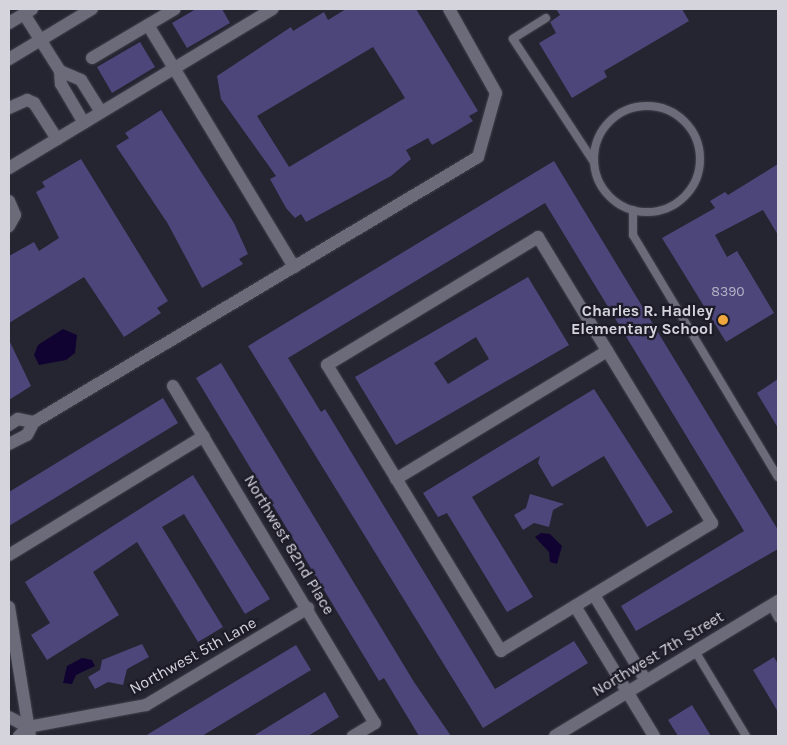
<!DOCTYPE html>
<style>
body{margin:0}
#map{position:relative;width:787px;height:745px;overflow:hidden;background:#252431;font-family:Karla,sans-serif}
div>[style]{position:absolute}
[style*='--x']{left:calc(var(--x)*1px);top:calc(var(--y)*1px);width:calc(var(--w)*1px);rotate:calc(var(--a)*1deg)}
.water>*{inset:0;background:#110331}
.building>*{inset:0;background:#4d467a}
.roads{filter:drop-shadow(0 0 1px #42414b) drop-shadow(0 0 1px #42414b)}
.service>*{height:8px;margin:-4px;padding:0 4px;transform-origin:4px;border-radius:4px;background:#6c6b7a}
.service>.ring{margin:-4px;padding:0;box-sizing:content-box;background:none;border:8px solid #6c6b7a;border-radius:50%}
.minor>*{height:12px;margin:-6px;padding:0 6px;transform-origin:6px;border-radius:6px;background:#6c6b7a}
.tertiary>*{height:12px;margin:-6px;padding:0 6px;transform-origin:6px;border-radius:6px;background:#6c6b7a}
.dots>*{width:14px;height:14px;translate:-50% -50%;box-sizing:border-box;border:2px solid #1c1b27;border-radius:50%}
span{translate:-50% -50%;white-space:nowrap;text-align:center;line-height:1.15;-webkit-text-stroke:4.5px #1c1b27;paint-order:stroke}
.number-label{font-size:14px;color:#b3b0c4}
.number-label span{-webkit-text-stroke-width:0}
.poi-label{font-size:16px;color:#d5d4dd;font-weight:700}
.right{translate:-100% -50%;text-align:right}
.street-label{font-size:16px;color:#d5d4dd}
.frame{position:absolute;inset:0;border:10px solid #d5d4dd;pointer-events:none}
</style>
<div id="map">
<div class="water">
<div style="clip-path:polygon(63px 329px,77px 335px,75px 353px,66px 360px,39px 365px,34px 355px,38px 345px)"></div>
<div style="clip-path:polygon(541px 533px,550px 534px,562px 546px,557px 564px,550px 562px,549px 552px,535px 537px)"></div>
<div style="clip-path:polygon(82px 658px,92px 660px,95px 666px,76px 675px,72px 684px,63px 683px,67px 666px)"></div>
</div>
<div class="building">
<div style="clip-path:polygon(196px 9px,222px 9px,230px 23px,187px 48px,172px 23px)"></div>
<div style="clip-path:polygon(evenodd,346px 9px,416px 9px,478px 111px,469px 116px,473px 121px,448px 136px,432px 145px,428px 138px,406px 150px,411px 159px,391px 176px,306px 222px,301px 214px,295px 218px,286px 208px,270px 179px,276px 176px,221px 99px,217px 76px,291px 27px,293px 31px,324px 12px,328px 20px,346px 9px,373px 47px,405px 98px,289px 167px,257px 116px,373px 47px)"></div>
<div style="clip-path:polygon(556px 9px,682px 9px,689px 21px,604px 71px,607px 77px,572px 98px,539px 43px,556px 33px,550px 22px,560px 15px)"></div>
<div style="clip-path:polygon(140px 42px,155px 67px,112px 93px,97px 67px)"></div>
<div style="clip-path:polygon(161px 110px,234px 223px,248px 254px,239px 259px,243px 264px,202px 288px,168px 224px,116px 146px,129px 138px,125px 133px)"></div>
<div style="clip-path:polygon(81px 159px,168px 301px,157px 308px,161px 313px,124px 337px,84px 277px,9px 323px,9px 256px,34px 242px,39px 251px,59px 238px,36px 192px,45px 187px,42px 182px)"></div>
<div style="clip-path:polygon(554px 161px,778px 530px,778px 549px,636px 631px,621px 606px,744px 531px,545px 203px,288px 358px,321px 412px,325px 409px,495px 689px,574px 641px,588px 663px,483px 728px,248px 346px)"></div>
<div style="clip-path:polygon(778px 164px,778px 235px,763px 210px,715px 235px,727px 257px,737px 251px,774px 313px,726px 342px,662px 238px,715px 208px,710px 201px,725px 192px,728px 195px)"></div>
<div style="clip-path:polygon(evenodd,528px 277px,569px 345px,396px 445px,355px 377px,528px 277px,476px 337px,489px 359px,448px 384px,434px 363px,476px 337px)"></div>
<div style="clip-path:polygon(9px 340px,31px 386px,9px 400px)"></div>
<div style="clip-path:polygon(221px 363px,414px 682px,451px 736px,419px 736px,384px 678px,379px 681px,196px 378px)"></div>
<div style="clip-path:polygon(778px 379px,778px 428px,757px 393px)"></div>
<div style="clip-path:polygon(594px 389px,673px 512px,647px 527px,604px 456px,552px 487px,538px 463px,540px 456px,472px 497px,533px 597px,507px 612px,447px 513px,438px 517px,423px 493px)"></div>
<div style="clip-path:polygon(163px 398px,178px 423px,9px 526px,9px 492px)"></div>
<div style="clip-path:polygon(193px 475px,270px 599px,245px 614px,184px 514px,162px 527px,223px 627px,198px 642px,137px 542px,93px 572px,119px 615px,47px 660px,31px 635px,50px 623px,25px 582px)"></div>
<div style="clip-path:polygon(530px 494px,564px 504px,553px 510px,549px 527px,534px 523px,523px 530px,514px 515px,526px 508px)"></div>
<div style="clip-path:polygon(142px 644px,149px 657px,127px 669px,123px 685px,108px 682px,95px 689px,88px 677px,100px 670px,102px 660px)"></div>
<div style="clip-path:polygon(296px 645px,311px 670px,202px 736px,145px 736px)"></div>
<div style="clip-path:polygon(774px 657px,778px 664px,778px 712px,753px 670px)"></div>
<div style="clip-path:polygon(325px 692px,339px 717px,308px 736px,253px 736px)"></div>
<div style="clip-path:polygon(692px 705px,711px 736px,678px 736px,668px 720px)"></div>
</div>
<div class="roads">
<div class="service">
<div style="--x:546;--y:18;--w:39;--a:148"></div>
<div style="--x:513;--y:39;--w:146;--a:56.7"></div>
<div class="ring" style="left:594px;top:106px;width:98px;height:98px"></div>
<div style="--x:633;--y:210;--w:25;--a:90"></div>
<div style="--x:633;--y:235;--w:282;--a:59.1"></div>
<div style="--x:771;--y:605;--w:15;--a:62"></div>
<div style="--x:695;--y:651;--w:99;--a:59"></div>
</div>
<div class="minor">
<div style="--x:24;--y:14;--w:67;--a:57.7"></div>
<div style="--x:60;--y:71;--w:13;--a:86"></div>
<div style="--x:61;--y:84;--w:45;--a:59.5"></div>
<div style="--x:148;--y:25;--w:283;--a:58.9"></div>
<div style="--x:92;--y:58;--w:96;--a:-30.6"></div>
<div style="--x:60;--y:71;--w:23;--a:23"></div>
<div style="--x:81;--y:80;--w:38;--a:58"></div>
<div style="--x:9;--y:108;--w:20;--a:-24"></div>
<div style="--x:27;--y:100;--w:8;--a:23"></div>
<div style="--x:34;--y:103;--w:43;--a:57.4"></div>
<div style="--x:9;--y:168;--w:308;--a:-31.1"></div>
<div style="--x:9;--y:201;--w:15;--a:67"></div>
<div style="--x:15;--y:215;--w:13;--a:119"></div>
<div style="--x:538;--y:237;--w:335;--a:58.7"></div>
<div style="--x:712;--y:523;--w:247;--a:148.8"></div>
<div style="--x:501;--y:651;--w:335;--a:-121.3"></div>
<div style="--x:327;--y:365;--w:247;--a:-31.2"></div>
<div style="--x:173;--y:386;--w:393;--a:59.1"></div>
<div style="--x:375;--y:723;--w:26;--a:149"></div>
<div style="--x:9;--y:425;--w:11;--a:-34"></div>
<div style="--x:18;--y:419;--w:16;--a:11"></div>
<div style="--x:9;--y:444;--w:20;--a:-27"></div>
<div style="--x:27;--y:435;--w:15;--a:-62"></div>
<div style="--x:34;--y:422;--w:517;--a:-30.83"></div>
<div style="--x:478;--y:157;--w:66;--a:-74.3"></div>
<div style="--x:496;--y:93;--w:96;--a:-119.2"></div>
<div style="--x:396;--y:479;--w:247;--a:-31.2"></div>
<div style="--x:9;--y:555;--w:228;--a:-31.4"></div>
<div style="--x:594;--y:595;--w:100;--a:58.8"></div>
<div style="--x:575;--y:606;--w:152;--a:58.7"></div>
<div style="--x:9;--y:607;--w:131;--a:80.8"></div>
<div style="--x:9;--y:717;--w:21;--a:28"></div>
<div style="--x:28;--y:727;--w:13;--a:135"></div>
<div style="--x:28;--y:727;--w:120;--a:-10.6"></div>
<div style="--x:146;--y:705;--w:189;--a:-30.9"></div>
</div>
<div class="tertiary">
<div style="--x:9;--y:23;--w:27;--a:-31"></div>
<div style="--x:9;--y:59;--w:97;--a:-31.1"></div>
<div style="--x:555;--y:736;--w:261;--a:-31.2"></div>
</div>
</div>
<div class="dots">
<div style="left:723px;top:320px;background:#efa73d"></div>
</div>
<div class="number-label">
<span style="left:728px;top:292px">8390</span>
</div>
<div class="poi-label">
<span class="right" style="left:713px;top:320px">Charles R. Hadley<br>Elementary School</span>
</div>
<div class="street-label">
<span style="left:289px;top:545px;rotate:59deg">Northwest 82nd Place</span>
<span style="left:658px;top:654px;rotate:-31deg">Northwest 7th Street</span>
<span style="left:193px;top:656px;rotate:-29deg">Northwest 5th Lane</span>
</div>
<div class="frame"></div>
</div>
